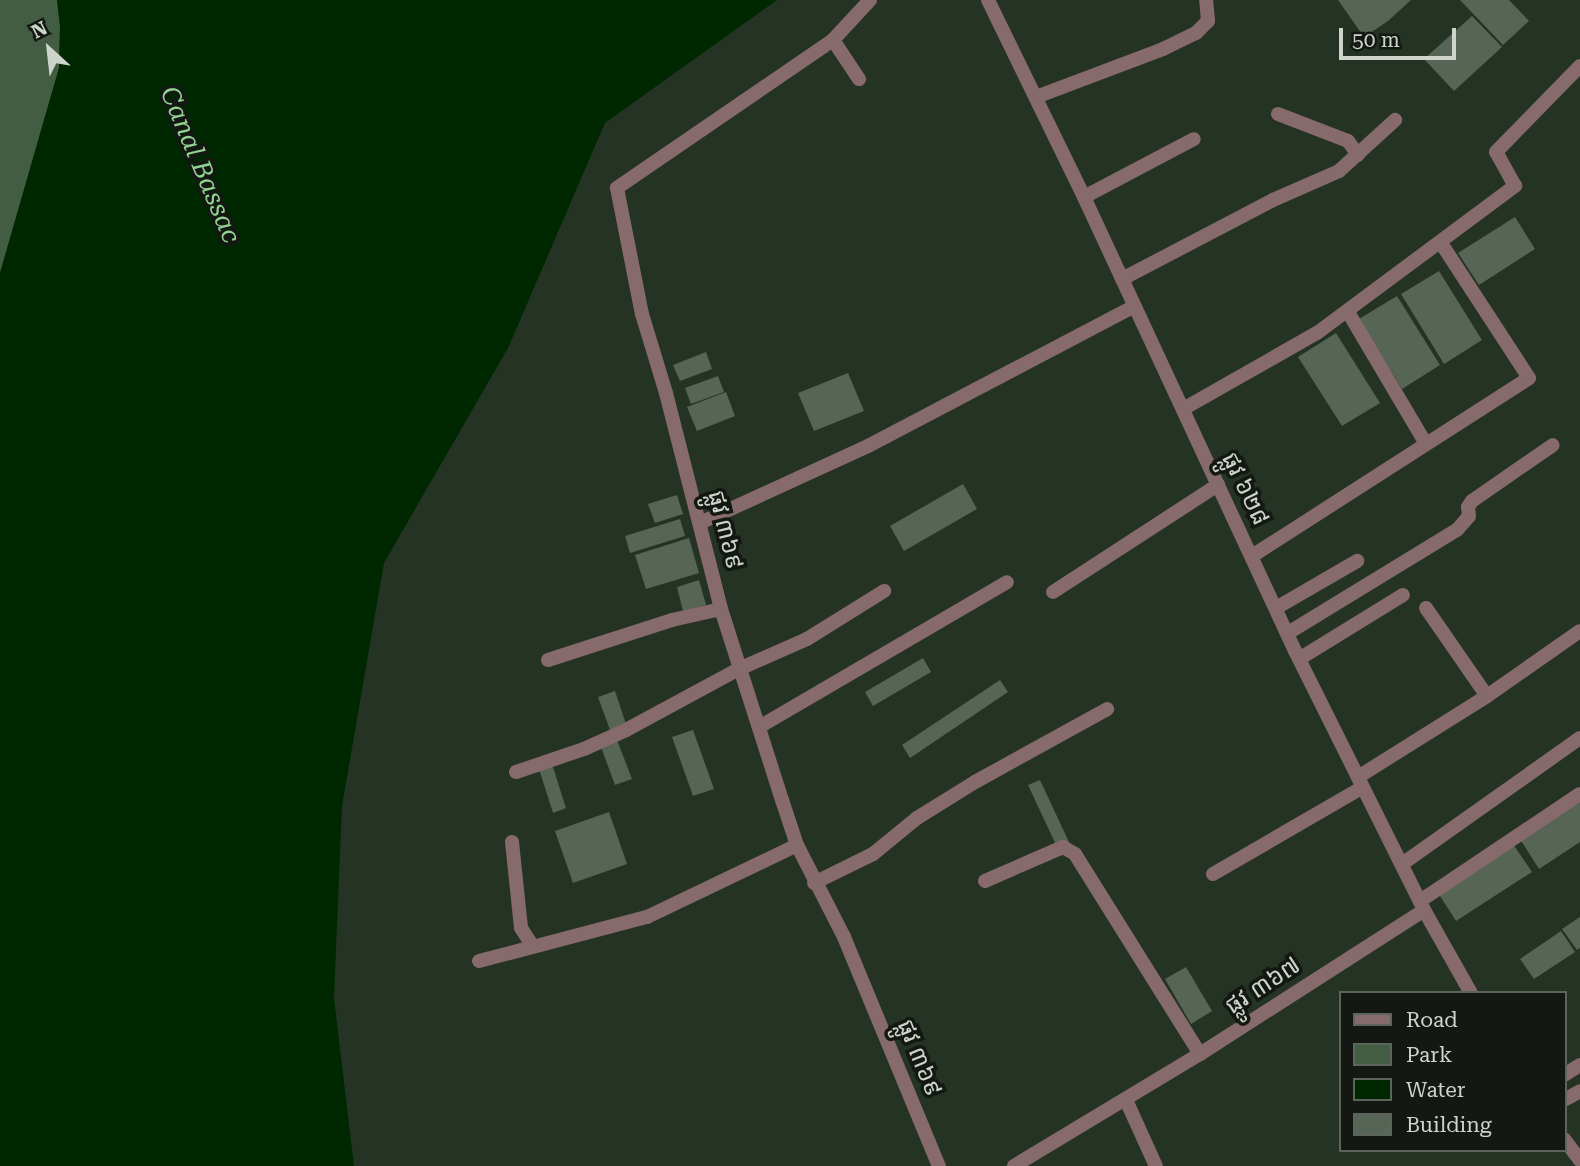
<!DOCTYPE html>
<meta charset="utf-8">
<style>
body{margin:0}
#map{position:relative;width:1580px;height:1166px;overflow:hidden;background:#253325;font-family:"Roboto Serif","Noto Sans Khmer",serif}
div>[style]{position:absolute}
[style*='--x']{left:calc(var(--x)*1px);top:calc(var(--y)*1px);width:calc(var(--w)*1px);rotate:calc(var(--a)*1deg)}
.green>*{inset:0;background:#425d41}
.water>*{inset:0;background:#002800}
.building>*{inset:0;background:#566555}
.street>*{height:14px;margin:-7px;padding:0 7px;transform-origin:7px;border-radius:7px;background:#876a6b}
span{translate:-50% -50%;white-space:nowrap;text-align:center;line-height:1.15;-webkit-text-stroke:7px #131912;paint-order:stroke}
.street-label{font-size:24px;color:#ccd4cb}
.water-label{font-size:26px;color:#91d290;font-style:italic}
.legend{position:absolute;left:1339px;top:991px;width:228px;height:161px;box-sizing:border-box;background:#131912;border:2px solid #5d645c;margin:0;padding:9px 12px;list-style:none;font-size:21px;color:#ccd4cb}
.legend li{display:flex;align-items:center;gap:14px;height:35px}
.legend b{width:35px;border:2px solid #5d645c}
.north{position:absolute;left:14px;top:14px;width:70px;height:70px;-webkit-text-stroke:5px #131912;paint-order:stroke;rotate:333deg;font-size:19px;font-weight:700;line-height:28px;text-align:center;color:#ccd4cb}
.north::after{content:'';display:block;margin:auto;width:24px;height:32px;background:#ccd4cb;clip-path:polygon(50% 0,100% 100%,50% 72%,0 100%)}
.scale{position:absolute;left:1339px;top:28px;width:117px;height:32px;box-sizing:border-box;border:4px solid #ccd4cb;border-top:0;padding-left:9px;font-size:21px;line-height:24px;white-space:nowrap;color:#ccd4cb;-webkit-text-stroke:5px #131912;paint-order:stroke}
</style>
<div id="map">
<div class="green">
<div style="clip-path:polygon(0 0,57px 0,60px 26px,59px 68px,0 273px)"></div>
</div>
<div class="water">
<div style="clip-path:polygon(57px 0,777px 0,605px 123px,508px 348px,384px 563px,342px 806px,334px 998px,354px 1166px,0 1166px,0 273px,59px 68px,60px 26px)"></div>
</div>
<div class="building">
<div style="clip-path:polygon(1338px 0,1411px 0,1388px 21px,1364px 37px)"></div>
<div style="clip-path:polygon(1460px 0,1509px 0,1529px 21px,1503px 45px)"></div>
<div style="clip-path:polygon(1472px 16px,1502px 47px,1454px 91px,1424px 59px)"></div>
<div style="clip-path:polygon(1515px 217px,1535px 249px,1479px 285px,1458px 253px)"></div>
<div style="clip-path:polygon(1439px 271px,1482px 340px,1444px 364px,1401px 294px)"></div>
<div style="clip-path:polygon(1397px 296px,1440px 365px,1402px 389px,1359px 319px)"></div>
<div style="clip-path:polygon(1336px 333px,1380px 403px,1342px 426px,1298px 357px)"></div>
<div style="clip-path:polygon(706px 352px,712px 369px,680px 381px,673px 365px)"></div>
<div style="clip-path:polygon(848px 373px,864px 411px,814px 431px,798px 393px)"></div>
<div style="clip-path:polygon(718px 376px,724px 392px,691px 404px,685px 388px)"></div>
<div style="clip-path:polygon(726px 392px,735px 416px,697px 431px,687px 407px)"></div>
<div style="clip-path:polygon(963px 484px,977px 509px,904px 551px,890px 526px)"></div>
<div style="clip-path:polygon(677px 495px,683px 514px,655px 523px,648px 504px)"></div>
<div style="clip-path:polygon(680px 519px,685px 536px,630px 553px,625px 536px)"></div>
<div style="clip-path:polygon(689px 538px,699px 573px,646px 589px,635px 555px)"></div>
<div style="clip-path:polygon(699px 580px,706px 605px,683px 611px,677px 587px)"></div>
<div style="clip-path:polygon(923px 658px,931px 672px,873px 706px,865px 692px)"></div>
<div style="clip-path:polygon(1000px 680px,1008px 692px,910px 758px,902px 745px)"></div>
<div style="clip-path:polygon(615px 691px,626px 724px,610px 730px,598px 697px)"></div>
<div style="clip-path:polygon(693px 730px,714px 789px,693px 796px,672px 737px)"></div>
<div style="clip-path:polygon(617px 740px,632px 779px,615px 785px,601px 747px)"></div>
<div style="clip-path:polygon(552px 764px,566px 808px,553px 813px,539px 769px)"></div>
<div style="clip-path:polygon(1040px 780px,1069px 842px,1057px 847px,1028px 785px)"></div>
<div style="clip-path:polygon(1580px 800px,1580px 842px,1539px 869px,1520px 839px)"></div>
<div style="clip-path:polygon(609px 812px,627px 864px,573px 883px,555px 831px)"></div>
<div style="clip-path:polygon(1513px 844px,1532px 872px,1456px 921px,1438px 893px)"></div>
<div style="clip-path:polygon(1580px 917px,1580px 948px,1577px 950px,1562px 929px)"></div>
<div style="clip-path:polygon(1561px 931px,1575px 952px,1534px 979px,1520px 959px)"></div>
<div style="clip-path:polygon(1186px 967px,1212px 1011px,1191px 1024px,1165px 979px)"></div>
</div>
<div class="street">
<div style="--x:870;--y:0;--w:54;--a:132.8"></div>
<div style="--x:833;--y:40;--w:262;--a:145.6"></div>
<div style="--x:617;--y:188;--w:128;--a:78.8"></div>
<div style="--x:642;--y:314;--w:83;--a:73.1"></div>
<div style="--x:666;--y:393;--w:223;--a:75.7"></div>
<div style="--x:721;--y:609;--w:201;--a:72.3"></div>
<div style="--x:782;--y:800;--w:47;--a:71.6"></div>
<div style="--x:797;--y:845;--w:103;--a:62.9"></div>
<div style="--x:844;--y:937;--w:248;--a:67.5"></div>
<div style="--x:988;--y:0;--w:219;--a:64"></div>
<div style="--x:1084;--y:197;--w:501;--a:65.07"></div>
<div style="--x:1295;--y:651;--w:289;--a:63.5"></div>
<div style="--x:1424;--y:910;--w:95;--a:60.5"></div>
<div style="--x:833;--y:40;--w:47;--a:56.3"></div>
<div style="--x:1036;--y:97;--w:136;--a:-20.7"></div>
<div style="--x:1163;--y:49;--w:37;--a:-26"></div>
<div style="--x:1196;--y:33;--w:17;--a:-45"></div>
<div style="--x:1208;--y:21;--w:21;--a:-95"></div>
<div style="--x:1278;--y:114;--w:75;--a:21.1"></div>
<div style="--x:1348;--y:141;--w:17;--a:54"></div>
<div style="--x:1084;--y:197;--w:124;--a:-27.8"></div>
<div style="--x:1122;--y:279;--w:170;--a:-27.6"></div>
<div style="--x:1273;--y:200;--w:72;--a:-23.7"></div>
<div style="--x:1339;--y:171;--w:76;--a:-42.3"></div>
<div style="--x:1348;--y:312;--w:153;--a:59.4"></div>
<div style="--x:1183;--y:409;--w:154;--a:-29.6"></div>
<div style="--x:1317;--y:333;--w:247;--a:-36.6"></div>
<div style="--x:1515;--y:186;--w:39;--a:-119"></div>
<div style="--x:1496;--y:152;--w:120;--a:-45.7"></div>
<div style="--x:700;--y:523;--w:185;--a:-24.6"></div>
<div style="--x:868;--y:446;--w:301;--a:-27.7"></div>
<div style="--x:1252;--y:556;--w:329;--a:-32.7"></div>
<div style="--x:1529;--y:378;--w:161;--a:-123.1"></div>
<div style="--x:1053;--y:592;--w:197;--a:-33"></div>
<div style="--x:1276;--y:608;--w:94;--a:-30.1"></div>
<div style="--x:1426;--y:608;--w:107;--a:55.3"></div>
<div style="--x:1288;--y:633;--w:198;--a:-31.4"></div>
<div style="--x:1457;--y:530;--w:18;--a:-49"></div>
<div style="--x:1469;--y:516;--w:9;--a:-96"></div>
<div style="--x:1468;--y:507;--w:7;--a:-56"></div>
<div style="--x:1472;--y:501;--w:98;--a:-34.7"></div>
<div style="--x:1299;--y:659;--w:122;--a:-31.6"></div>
<div style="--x:548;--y:660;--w:130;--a:-17.9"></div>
<div style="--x:672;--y:620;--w:50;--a:-12.7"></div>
<div style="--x:759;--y:727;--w:287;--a:-30.3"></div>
<div style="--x:516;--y:772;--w:72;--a:-18.7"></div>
<div style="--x:584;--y:749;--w:46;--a:-24.3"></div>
<div style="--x:626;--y:730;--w:128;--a:-28.4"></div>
<div style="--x:739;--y:669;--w:74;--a:-23.8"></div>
<div style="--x:807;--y:639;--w:91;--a:-31.9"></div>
<div style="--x:1358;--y:777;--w:152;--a:-32.1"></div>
<div style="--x:1487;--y:696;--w:113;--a:-35"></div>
<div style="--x:512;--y:842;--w:86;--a:84"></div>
<div style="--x:521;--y:928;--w:20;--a:57"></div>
<div style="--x:1402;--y:864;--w:218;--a:-35.3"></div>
<div style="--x:1213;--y:874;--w:173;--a:-30.1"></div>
<div style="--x:985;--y:881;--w:85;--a:-23.6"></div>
<div style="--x:1063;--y:847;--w:14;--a:30"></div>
<div style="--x:1075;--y:854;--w:236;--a:58"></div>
<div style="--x:814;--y:883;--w:66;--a:-26.2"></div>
<div style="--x:873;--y:854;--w:57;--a:-39.3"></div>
<div style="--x:917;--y:818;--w:68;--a:-31.8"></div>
<div style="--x:975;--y:782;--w:151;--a:-28.9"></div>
<div style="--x:1420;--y:901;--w:192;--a:-33.8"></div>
<div style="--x:479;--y:961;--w:174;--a:-14.7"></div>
<div style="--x:647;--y:917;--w:166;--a:-25.6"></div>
<div style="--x:1564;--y:1075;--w:19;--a:-32"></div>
<div style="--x:1126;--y:1100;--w:72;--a:65.6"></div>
<div style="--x:1564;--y:1100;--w:18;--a:-29"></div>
<div style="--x:1564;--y:1139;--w:26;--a:53"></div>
<div style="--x:1014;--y:1166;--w:217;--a:-31.1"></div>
<div style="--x:1200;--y:1054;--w:266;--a:-32.7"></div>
</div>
<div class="street-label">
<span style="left:1245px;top:489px;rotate:64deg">ផ្លូវ ៦២៨</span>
<span style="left:725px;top:530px;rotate:76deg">ផ្លូវ ៣៦៩</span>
<span style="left:1263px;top:986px;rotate:-33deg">ផ្លូវ ៣៦៧</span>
<span style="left:919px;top:1058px;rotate:68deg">ផ្លូវ ៣៦៩</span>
</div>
<div class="water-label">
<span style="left:200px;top:165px;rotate:67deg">Canal Bassac</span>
</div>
<ul class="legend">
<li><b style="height:9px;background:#876a6b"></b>Road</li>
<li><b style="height:19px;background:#425d41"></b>Park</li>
<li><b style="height:19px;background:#002800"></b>Water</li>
<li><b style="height:19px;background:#566555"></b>Building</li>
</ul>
<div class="north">N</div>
<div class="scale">50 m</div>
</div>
